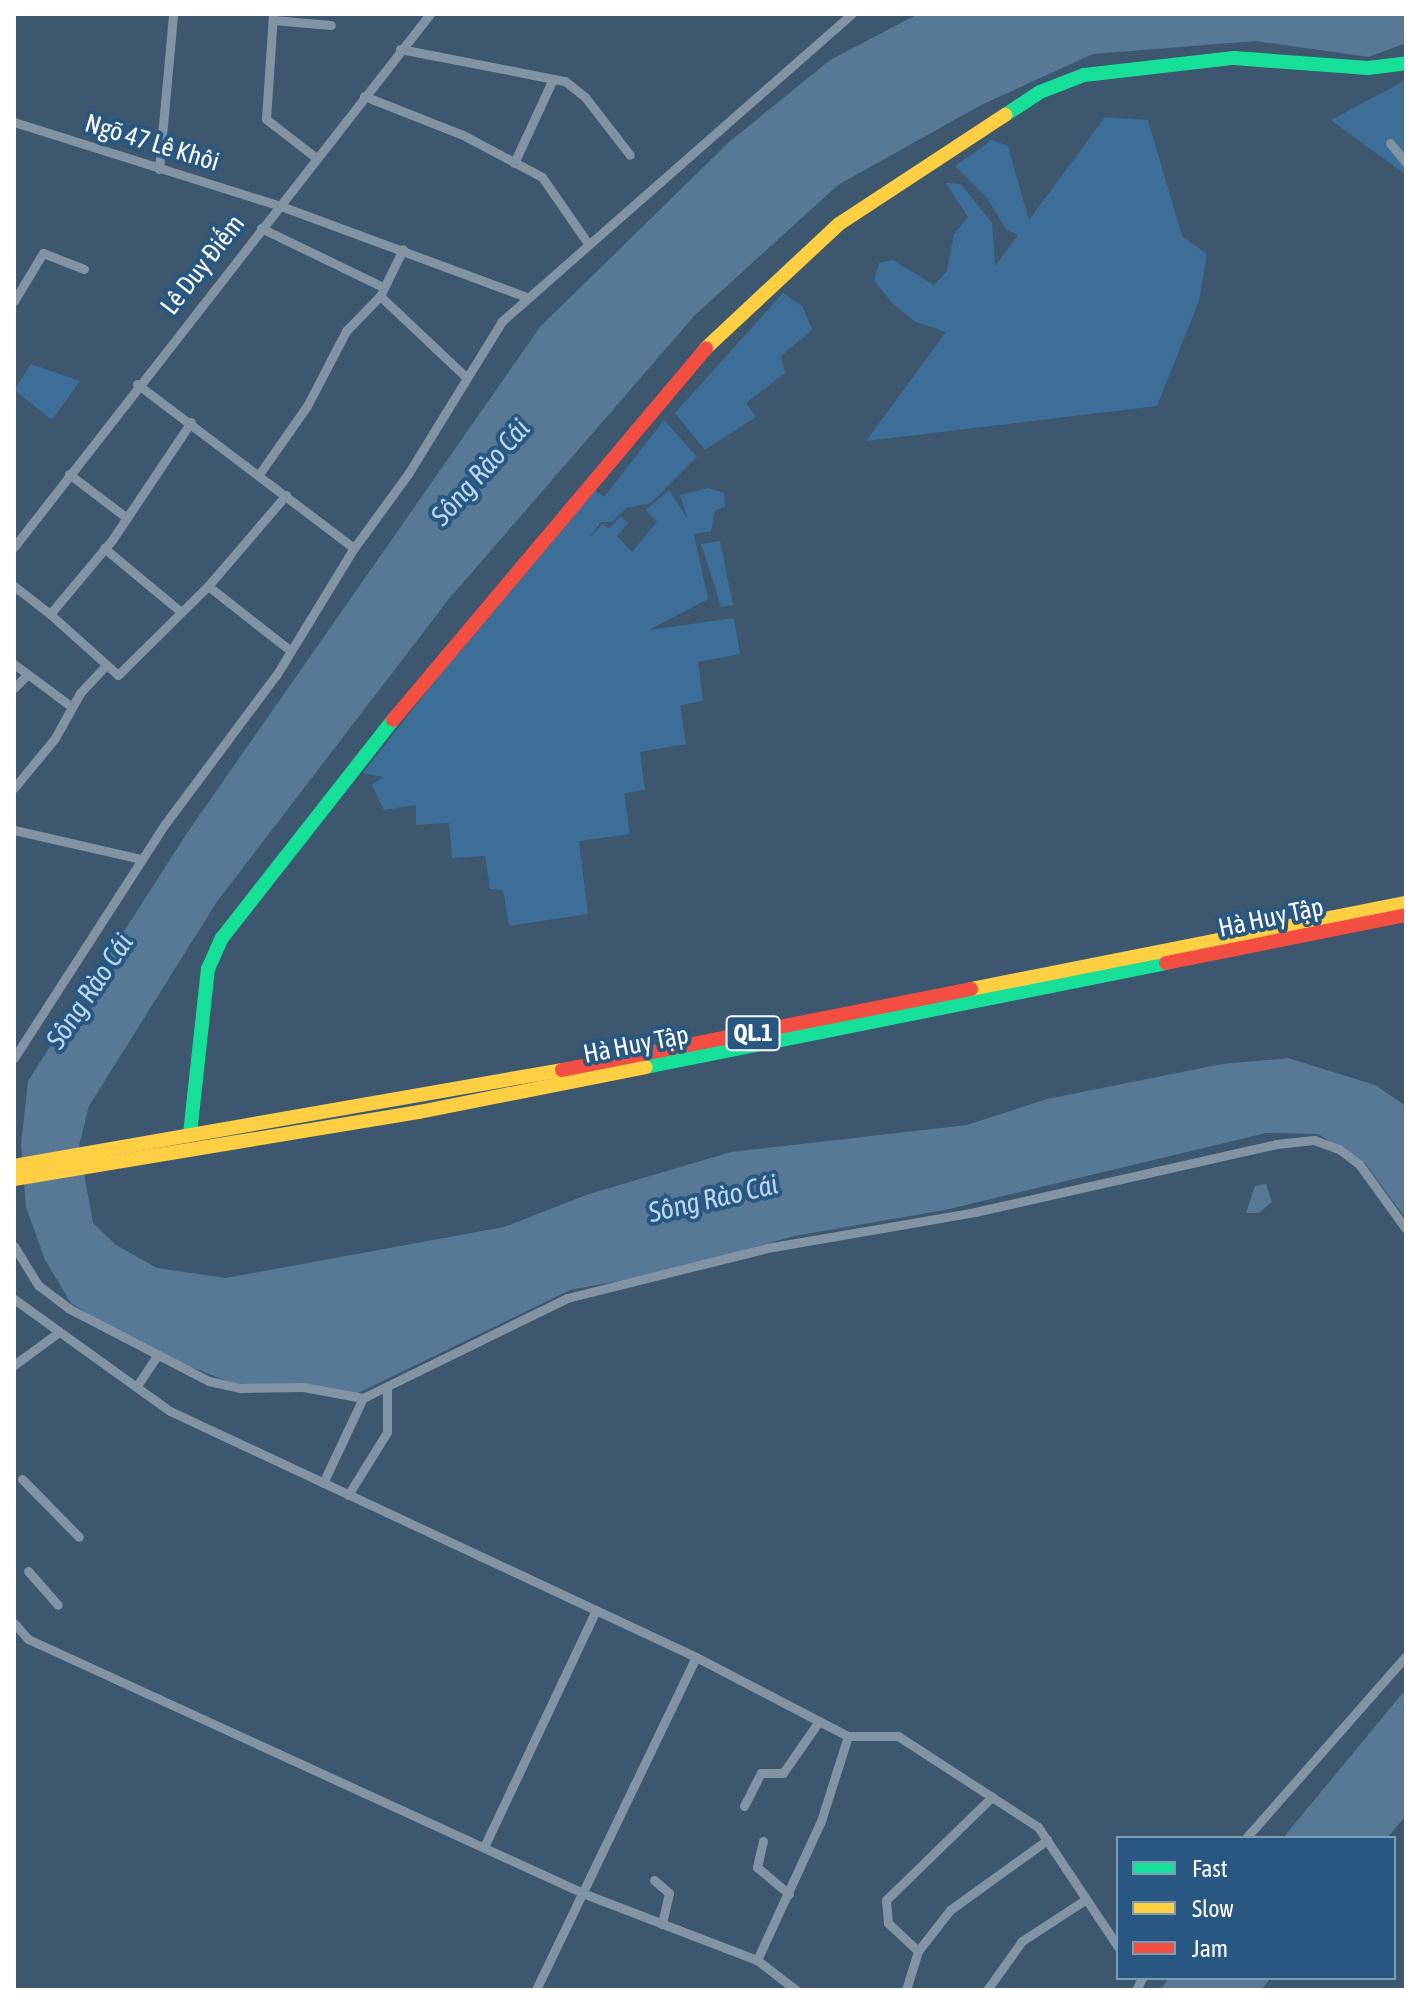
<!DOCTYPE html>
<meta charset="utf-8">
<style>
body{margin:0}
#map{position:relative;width:1420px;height:2004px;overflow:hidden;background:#3c576e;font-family:"Asap Condensed",sans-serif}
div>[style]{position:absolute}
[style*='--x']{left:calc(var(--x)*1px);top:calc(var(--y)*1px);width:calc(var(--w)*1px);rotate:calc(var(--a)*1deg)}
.green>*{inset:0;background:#3d6e98}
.water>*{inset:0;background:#577995}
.street>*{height:9px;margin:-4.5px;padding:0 4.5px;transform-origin:4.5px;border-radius:4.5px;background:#8293a4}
.fast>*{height:14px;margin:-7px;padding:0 7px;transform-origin:7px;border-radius:7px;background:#16e098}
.slow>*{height:14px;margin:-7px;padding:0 7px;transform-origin:7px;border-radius:7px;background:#ffcf43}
.jam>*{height:14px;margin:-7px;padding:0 7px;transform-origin:7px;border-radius:7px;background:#f24e42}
span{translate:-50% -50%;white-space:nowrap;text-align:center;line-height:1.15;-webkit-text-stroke:8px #285882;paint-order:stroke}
.shield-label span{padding:2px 6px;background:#285882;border:2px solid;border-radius:6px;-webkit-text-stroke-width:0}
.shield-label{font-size:24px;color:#fff;font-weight:700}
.street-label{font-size:26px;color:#fff}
.water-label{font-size:28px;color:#bcd8ee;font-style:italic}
.frame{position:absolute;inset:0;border:16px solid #fff;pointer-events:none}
.legend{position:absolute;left:1116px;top:1836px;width:280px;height:144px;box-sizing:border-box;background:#285882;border:2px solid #7e9bb4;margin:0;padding:10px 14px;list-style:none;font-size:24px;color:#fff}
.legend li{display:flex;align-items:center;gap:16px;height:40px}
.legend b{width:40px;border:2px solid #7e9bb4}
</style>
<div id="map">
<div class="green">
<div style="clip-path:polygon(1406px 80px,1406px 175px,1331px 120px)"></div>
<div style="clip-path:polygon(1105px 117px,1148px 120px,1182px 236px,1207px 254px,1199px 301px,1157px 406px,866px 441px,946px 332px,914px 321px,893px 304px,874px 281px,879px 263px,893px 260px,934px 285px,947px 271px,954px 234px,968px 217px,946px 183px,961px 184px,992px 223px,995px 266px,1018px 235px,1006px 229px,987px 198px,955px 166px,992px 140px,1008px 146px,1029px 220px)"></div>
<div style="clip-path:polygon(783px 293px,803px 307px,812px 330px,781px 356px,785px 373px,746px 403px,756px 417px,705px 450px,675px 413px)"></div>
<div style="clip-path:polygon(31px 364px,80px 381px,52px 420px,14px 390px)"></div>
<div style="clip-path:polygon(664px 420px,697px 457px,651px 503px,626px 508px,612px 522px,601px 522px,589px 538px,603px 524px,609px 528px,621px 516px,628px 523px,617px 536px,632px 552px,657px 522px,646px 510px,669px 490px,687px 518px,680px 495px,708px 488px,724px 493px,725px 506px,715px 511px,711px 531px,694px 534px,708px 599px,649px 630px,734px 618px,740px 654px,698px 662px,703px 701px,680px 705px,686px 744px,640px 752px,645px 790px,624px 793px,630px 834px,579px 841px,588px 914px,509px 926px,503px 890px,490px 889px,485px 856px,452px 858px,449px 823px,416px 825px,416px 805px,384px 810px,372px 785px,383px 777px,363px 773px,588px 485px,604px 497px)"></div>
<div style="clip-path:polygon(720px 541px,733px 605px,721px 607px,701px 544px)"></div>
</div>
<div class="water">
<div style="clip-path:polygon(918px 14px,1406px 14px,1406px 43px,1369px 57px,1255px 41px,1093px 54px,981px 105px,838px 185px,695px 315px,448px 600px,216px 903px,89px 1106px,79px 1146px,93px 1223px,116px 1245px,157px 1268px,226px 1278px,504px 1227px,589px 1194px,731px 1152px,967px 1125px,1047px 1099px,1222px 1064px,1288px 1058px,1375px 1085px,1406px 1106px,1406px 1219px,1365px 1163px,1318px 1134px,1266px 1133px,945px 1210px,794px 1236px,662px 1273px,570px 1290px,356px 1394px,232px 1383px,148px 1350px,71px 1303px,45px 1260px,26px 1207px,21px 1145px,28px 1081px,187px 833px,540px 327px,728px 143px,830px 60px)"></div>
<div style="clip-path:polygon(1266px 1184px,1272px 1202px,1259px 1213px,1246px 1213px,1255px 1186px)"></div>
<div style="clip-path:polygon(1406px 1689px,1406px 1816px,1387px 1838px,1283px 1838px)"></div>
<div style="clip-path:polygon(1169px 1978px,1271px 1978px,1261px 1990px,1160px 1990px)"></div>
</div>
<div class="street">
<div style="--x:273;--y:14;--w:105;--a:93.8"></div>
<div style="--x:266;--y:119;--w:62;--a:37.8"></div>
<div style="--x:273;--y:20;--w:58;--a:4.9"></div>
<div style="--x:400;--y:49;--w:168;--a:11"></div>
<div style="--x:565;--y:81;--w:26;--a:39"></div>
<div style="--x:585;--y:97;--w:73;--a:52.2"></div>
<div style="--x:364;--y:96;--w:106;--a:21.5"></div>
<div style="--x:463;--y:135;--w:89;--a:28"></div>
<div style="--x:542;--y:177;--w:79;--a:55.3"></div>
<div style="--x:14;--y:122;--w:277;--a:17.5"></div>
<div style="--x:278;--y:205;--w:265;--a:20.3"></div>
<div style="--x:1390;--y:143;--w:26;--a:51"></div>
<div style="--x:514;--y:163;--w:93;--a:-65.1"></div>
<div style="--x:159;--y:169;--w:156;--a:-84.8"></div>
<div style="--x:261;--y:228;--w:136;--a:25.8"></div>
<div style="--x:380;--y:296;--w:118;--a:43.3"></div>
<div style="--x:14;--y:301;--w:56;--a:-58.9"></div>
<div style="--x:43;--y:253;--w:44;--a:21.3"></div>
<div style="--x:137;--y:384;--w:272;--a:37.1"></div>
<div style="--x:354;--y:548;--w:92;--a:-53.9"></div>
<div style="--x:408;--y:474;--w:180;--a:-58.4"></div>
<div style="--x:502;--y:321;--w:465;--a:-41.3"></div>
<div style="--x:260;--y:473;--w:82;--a:-55"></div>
<div style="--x:307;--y:406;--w:85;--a:-62.5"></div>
<div style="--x:346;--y:331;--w:49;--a:-45.8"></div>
<div style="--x:380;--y:296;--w:52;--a:-63.9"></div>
<div style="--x:69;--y:474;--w:73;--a:37.2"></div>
<div style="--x:14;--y:547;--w:676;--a:-52.03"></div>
<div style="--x:104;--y:548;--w:100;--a:39.7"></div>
<div style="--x:14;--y:586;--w:46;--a:37.9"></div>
<div style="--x:50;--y:614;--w:97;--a:-50"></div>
<div style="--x:112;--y:540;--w:142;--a:-56.2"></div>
<div style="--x:208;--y:586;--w:105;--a:38.1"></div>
<div style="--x:50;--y:614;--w:91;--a:41.9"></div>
<div style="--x:118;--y:675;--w:127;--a:-44.7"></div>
<div style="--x:208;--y:586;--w:120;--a:-49.4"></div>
<div style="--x:14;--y:664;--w:72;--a:36.6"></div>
<div style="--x:14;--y:688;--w:18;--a:-45"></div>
<div style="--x:14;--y:788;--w:65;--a:-50.6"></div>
<div style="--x:55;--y:738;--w:51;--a:-60.9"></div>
<div style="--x:80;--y:693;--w:38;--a:-47"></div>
<div style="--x:14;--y:830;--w:131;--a:12.8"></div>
<div style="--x:14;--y:1058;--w:278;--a:-57.2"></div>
<div style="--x:165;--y:824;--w:187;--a:-53.3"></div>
<div style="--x:277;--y:674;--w:148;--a:-58.6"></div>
<div style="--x:14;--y:1246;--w:46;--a:58.4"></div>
<div style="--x:38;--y:1285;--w:38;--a:37"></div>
<div style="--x:68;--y:1308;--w:159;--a:27.4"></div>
<div style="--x:209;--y:1381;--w:32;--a:13"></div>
<div style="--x:240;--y:1388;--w:63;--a:-0.9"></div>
<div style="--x:303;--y:1387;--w:61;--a:10.4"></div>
<div style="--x:363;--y:1398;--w:227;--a:-26.1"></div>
<div style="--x:567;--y:1298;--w:206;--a:-14"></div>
<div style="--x:767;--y:1248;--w:211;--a:-9.8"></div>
<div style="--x:975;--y:1212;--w:309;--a:-12.7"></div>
<div style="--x:1276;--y:1144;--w:38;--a:-6"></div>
<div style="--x:1314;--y:1140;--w:27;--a:20"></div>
<div style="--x:1339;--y:1149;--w:25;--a:37"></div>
<div style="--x:1359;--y:1164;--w:80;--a:54.1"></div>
<div style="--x:14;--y:1299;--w:192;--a:35.7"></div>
<div style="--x:170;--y:1411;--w:581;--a:25.06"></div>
<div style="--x:696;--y:1657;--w:369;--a:115.7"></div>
<div style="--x:14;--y:1365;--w:56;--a:-36.3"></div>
<div style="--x:136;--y:1387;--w:36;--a:-56"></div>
<div style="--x:22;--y:1479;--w:81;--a:45.5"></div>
<div style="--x:323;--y:1483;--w:94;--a:-64.8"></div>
<div style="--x:348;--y:1495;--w:74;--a:-58.2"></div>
<div style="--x:387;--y:1432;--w:44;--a:-90"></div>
<div style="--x:28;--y:1571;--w:45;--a:48.6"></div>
<div style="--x:14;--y:1623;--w:21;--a:49"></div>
<div style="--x:28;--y:1639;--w:613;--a:24.6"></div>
<div style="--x:585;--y:1894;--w:184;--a:21"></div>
<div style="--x:757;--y:1960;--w:49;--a:37.6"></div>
<div style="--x:696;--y:1657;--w:171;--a:27.5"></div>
<div style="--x:848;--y:1736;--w:50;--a:0"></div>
<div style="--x:898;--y:1736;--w:167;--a:33"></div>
<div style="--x:1038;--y:1827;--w:144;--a:56.3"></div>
<div style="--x:744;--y:1806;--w:37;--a:-63"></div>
<div style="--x:761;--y:1773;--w:22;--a:0"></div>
<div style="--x:783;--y:1773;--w:63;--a:-55.3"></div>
<div style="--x:1246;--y:1838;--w:242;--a:-48.7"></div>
<div style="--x:763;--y:1841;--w:27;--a:103"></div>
<div style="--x:757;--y:1867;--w:42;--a:40.2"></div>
<div style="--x:484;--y:1847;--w:262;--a:-64.7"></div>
<div style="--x:654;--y:1880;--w:20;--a:41"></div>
<div style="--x:669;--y:1893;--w:32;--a:103"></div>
<div style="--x:918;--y:1951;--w:41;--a:-137"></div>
<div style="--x:888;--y:1923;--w:23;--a:-95"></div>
<div style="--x:886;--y:1900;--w:148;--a:-44.2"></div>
<div style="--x:757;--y:1960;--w:153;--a:-65.3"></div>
<div style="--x:821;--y:1821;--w:89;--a:-72.4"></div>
<div style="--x:906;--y:1990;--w:41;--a:-72.9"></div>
<div style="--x:918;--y:1951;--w:52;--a:-52"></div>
<div style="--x:950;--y:1910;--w:120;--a:-35.8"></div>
<div style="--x:987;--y:1990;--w:60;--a:-54.5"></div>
<div style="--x:1022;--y:1941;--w:75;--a:-33.1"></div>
<div style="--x:1136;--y:1990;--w:13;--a:-63"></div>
</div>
<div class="fast">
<div style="--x:1005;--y:115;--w:42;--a:-33.3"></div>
<div style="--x:1040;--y:92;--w:47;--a:-21.1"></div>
<div style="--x:1084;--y:75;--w:151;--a:-6.5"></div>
<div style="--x:1234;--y:58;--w:134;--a:4.3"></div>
<div style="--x:1368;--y:68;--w:38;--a:-7"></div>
<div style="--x:646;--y:1067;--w:530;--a:-11.31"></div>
<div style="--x:190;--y:1134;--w:166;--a:-83.8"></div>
<div style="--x:208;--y:969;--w:34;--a:-66"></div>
<div style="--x:222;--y:938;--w:277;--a:-51.9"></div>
</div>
<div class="slow">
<div style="--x:706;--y:348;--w:182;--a:-43"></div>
<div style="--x:839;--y:224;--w:199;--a:-33.3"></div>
<div style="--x:971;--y:989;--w:443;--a:-11.2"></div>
<div style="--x:14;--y:1166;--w:556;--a:-9.94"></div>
<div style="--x:14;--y:1179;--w:411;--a:-9.4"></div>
<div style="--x:419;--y:1112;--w:231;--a:-11.2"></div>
</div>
<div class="jam">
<div style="--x:393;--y:720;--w:486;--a:-49.9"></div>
<div style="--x:1166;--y:963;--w:245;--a:-11.3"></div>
<div style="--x:562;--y:1070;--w:417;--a:-11.2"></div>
</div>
<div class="shield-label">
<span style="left:753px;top:1033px">QL.1</span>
</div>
<div class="street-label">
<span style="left:152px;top:143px;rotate:17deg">Ngõ 47 Lê Khôi</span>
<span style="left:203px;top:265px;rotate:-52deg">Lê Duy Điếm</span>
<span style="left:1271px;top:918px;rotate:-12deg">Hà Huy Tập</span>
<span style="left:636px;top:1045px;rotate:-11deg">Hà Huy Tập</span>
</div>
<div class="water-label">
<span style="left:480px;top:472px;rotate:-48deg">Sông Rào Cái</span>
<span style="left:89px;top:991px;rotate:-56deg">Sông Rào Cái</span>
<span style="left:713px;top:1198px;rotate:-13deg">Sông Rào Cái</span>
</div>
<div class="frame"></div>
<ul class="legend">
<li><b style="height:10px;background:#16e098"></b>Fast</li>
<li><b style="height:10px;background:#ffcf43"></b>Slow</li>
<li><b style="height:10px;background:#f24e42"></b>Jam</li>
</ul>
</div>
